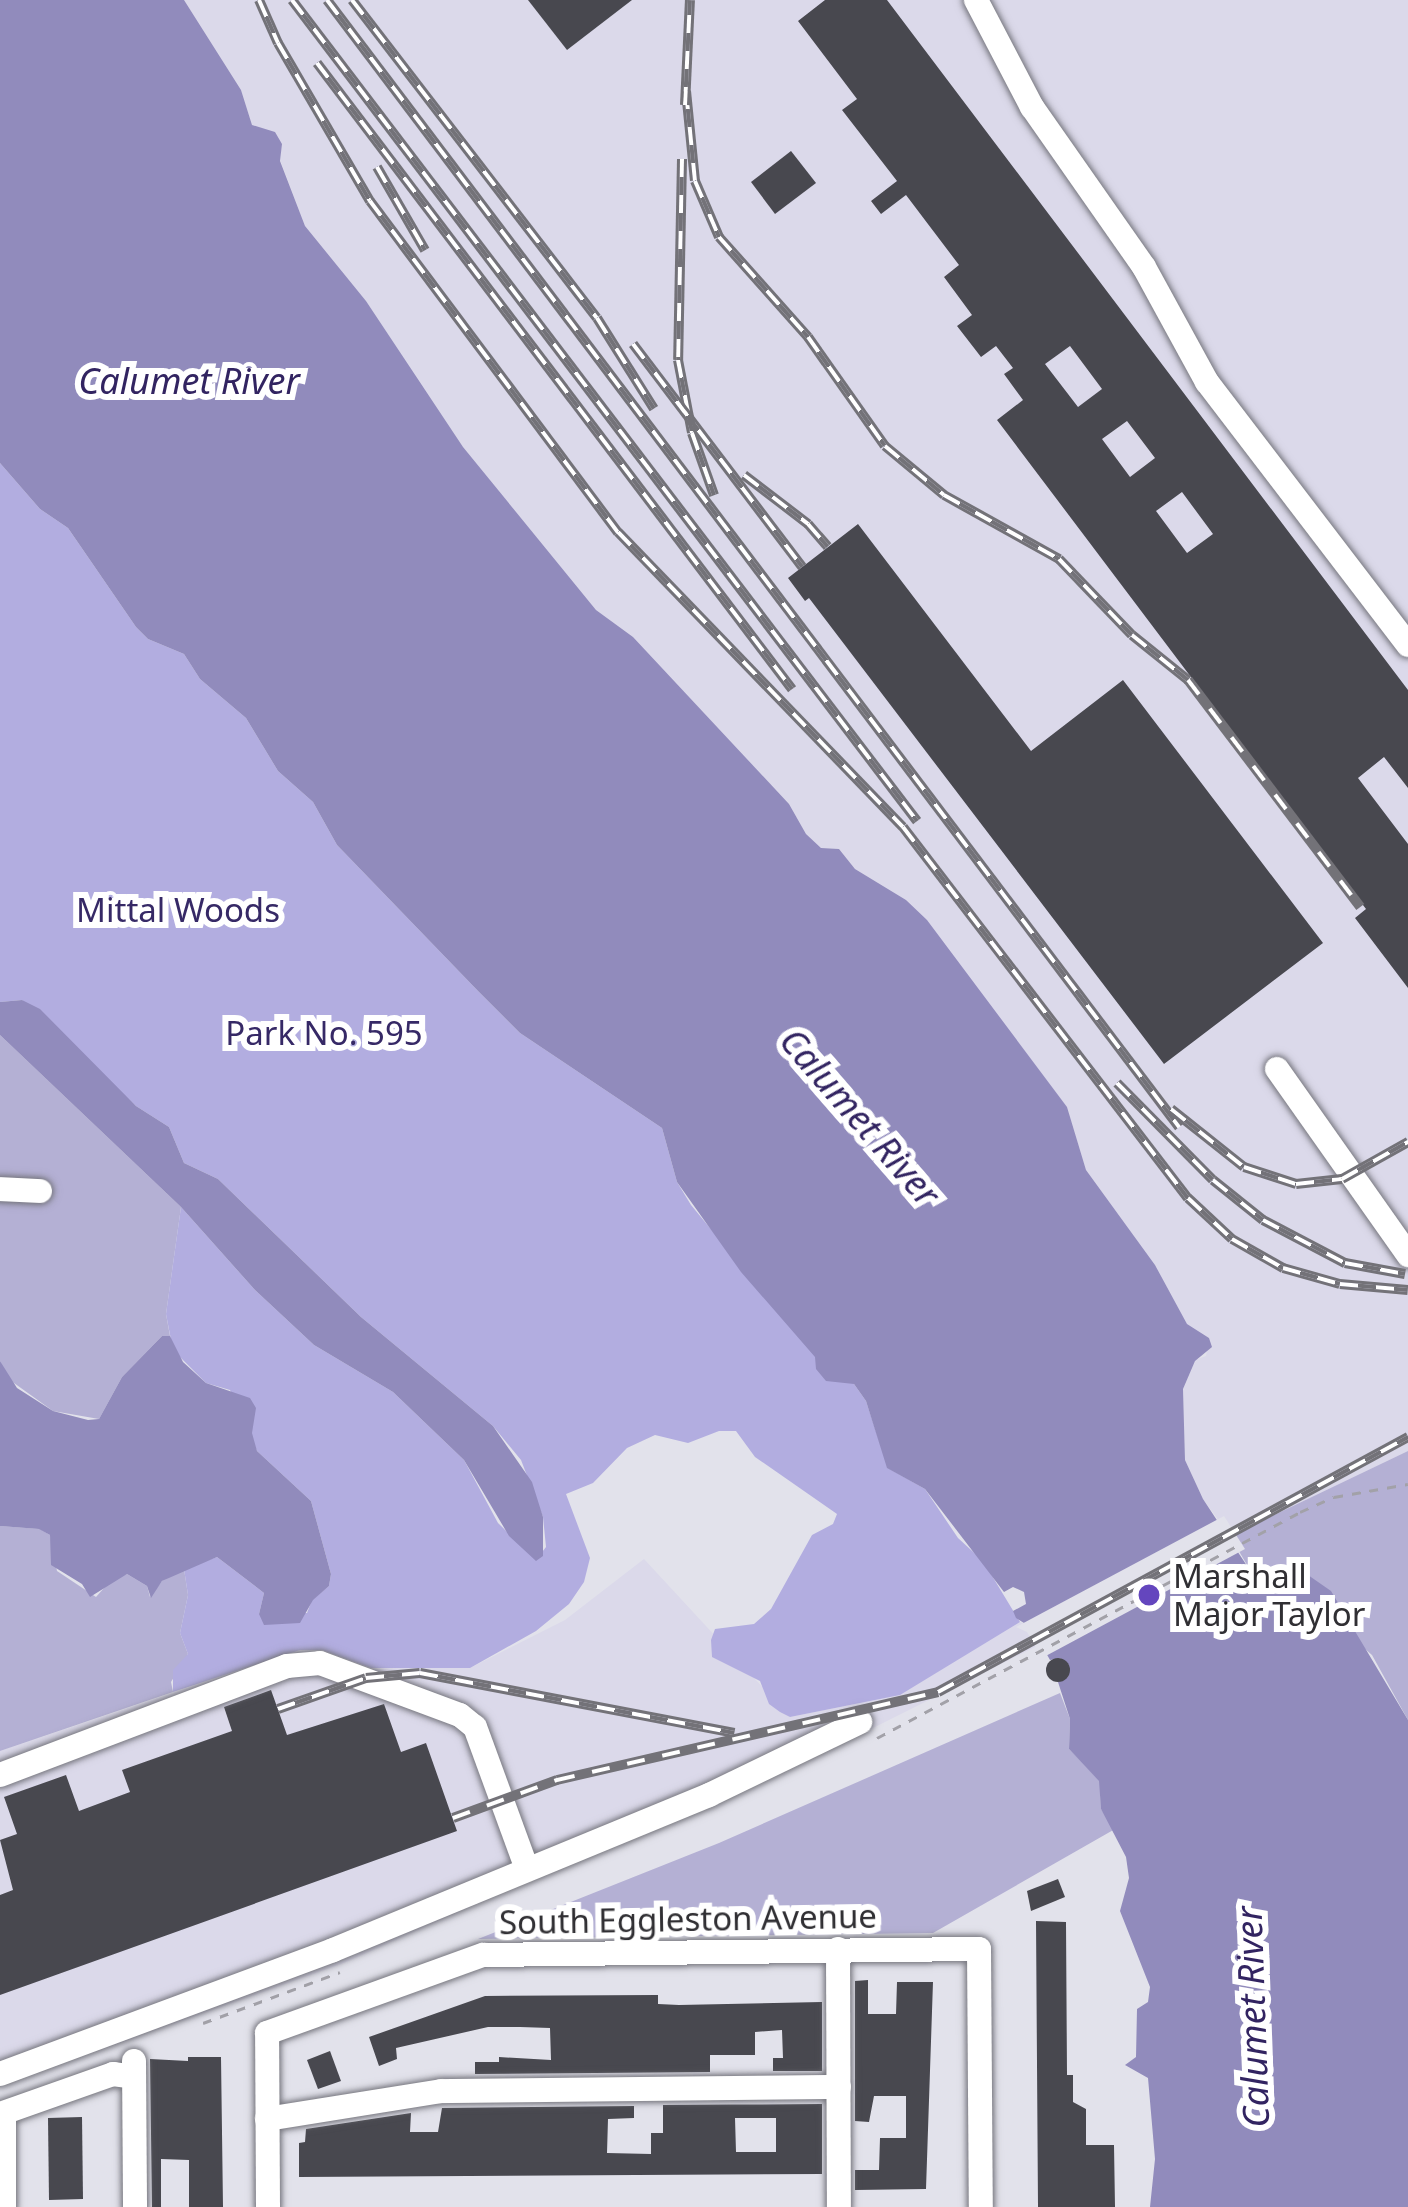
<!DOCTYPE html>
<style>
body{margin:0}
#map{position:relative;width:1408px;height:2207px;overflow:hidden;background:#e2e2eb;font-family:"Noto Sans",sans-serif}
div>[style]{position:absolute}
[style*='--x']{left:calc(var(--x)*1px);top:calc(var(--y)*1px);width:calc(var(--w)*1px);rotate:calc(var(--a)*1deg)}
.built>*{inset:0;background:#dbd9ea}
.green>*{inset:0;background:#b4b0d4}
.forest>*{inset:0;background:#b2ade0}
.water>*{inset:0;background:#918bbc}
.pier>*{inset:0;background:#e2e2eb}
.building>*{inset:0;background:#48484f}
.round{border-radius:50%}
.path>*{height:3px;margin-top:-1.5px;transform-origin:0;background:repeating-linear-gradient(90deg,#a2a1a8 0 9px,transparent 0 18px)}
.roads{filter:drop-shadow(0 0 3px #76767e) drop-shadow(0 0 3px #76767e)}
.minor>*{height:24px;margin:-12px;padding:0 12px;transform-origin:12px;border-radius:12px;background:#fff}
.rail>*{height:10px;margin-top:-5px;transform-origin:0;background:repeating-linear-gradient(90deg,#fff 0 18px,#737278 0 36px);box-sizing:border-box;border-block:3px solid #737278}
.dots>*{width:33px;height:33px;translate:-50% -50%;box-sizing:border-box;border:6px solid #fff;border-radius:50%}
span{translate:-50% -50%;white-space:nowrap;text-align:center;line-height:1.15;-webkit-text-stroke:12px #fff;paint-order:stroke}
.park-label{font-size:33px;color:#362966}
.poi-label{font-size:33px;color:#302f33}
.left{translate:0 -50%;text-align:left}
.street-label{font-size:33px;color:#302f33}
.water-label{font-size:36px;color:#322461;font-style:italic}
</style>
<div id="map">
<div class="built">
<div style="clip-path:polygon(184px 0,1408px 0,1408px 1451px,1230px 1536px,1203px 1499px,1185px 1460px,1183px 1389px,1195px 1360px,1206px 1356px,1209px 1338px,1187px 1325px,1155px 1265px,1086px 1170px,1067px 1107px,906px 900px,855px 869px,839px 849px,821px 848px,806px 834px,789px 804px,633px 637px,596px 610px,463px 447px,366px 301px,305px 226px,280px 160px,282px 143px,252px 125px,241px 90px)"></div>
<div style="clip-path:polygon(644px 1559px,790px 1717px,899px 1695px,1020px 1622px,1032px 1627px,1041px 1644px,861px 1734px,344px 1963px,0 2086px,0 1751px,300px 1650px,322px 1650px,371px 1668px,470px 1668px,565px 1620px)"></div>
</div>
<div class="green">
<div style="clip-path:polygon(0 1035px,181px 1207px,166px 1314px,170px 1336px,162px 1336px,122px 1377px,99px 1419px,53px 1411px,7px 1378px,0 1361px)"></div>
<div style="clip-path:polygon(1408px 1451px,1408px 1720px,1372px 1655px,1284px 1579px,1253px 1575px,1230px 1536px)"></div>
<div style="clip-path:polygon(0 1526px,40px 1529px,50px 1535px,57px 1571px,96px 1597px,112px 1579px,127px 1574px,147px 1586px,150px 1597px,162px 1581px,184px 1569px,188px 1595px,180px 1633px,188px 1654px,171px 1682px,173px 1692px,0 1751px)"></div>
<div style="clip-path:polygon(1060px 1693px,1070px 1719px,1069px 1749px,1100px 1781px,1101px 1809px,1115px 1829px,933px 1933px,478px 1939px,719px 1843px)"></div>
</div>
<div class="forest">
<div style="clip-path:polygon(0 463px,40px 509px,68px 528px,136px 627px,148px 639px,184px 654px,200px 679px,246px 718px,278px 771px,313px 802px,337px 845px,478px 991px,520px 1033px,662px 1128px,677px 1182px,691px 1205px,816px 1357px,854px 1384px,866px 1401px,888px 1468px,925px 1489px,958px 1538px,983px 1561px,1020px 1622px,900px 1695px,790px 1717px,780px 1712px,769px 1704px,760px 1681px,712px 1657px,711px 1640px,715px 1629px,754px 1624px,771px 1609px,812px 1535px,833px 1524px,837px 1514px,755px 1457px,736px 1431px,719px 1431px,688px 1443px,655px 1435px,627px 1448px,593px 1483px,566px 1494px,590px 1558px,584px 1582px,569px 1604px,536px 1631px,470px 1668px,371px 1668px,322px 1650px,300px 1650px,173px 1692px,173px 1670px,188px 1654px,180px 1633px,188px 1595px,184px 1569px,217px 1557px,264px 1593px,259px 1614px,307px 1613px,312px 1600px,329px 1586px,331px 1574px,311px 1501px,257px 1451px,230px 1390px,206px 1383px,173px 1350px,166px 1314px,181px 1207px,255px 1290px,314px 1345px,393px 1392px,464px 1460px,498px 1523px,536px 1560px,546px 1547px,543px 1517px,521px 1460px,493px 1426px,361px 1317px,218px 1179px,184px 1163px,169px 1127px,136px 1106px,22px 1000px,0 1002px)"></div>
</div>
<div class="water">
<div style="clip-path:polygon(0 0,184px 0,241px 90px,252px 125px,275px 132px,282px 144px,280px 161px,305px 226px,366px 301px,463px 447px,596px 610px,633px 637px,789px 804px,806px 834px,821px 848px,839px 849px,855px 869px,906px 900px,927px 920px,1067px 1107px,1086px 1170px,1155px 1265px,1187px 1324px,1209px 1338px,1212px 1347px,1195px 1361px,1183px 1389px,1185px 1460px,1203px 1499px,1253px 1575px,1268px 1570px,1284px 1579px,1295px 1573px,1308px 1575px,1331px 1591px,1408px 1720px,1408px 2207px,1150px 2207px,1155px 2159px,1148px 2078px,1125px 2065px,1136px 2057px,1137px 2009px,1148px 2002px,1150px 1987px,1120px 1911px,1129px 1878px,1126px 1857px,1101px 1809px,1099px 1781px,1069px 1749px,1070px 1719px,1058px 1682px,1068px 1677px,1069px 1665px,1060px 1658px,1050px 1660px,1032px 1628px,1016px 1618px,1013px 1611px,1026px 1604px,1024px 1592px,1013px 1587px,1004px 1592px,925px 1489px,887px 1468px,866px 1401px,854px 1384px,826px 1381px,816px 1369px,815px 1357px,741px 1272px,677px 1182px,662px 1128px,520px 1033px,478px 991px,337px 845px,313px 802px,278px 771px,246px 718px,200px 679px,184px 654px,148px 639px,136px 627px,68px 528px,40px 509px,0 463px)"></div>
<div style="clip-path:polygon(22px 1000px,40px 1009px,136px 1106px,169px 1127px,184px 1163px,218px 1179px,361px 1317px,493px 1426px,532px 1482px,543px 1517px,543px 1556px,536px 1561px,509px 1536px,464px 1460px,393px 1392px,314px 1345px,255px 1290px,181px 1207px,0 1035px,0 1002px)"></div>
<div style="clip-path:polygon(162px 1336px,170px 1336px,183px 1362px,206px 1383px,250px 1398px,256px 1408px,252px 1433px,257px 1451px,311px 1501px,331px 1574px,329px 1586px,313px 1600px,300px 1623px,264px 1625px,259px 1614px,264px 1593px,217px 1557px,162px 1581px,151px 1598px,147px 1586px,127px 1574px,90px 1597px,82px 1584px,51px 1565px,50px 1535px,39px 1529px,0 1526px,0 1361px,17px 1388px,53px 1411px,88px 1420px,99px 1419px,122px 1377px)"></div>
</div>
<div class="pier">
<div style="clip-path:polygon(1224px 1516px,1245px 1549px,1042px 1658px,1027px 1632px,1016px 1627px)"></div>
</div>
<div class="building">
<div style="clip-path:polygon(528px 0,632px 0,567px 50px)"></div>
<div style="clip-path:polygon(evenodd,825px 0,887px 0,1408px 690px,1408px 788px,1384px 757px,1358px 778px,1408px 844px,1408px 988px,1355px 918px,1366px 909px,997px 420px,1023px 400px,1004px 374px,1013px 368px,996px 346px,981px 357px,957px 326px,972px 315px,944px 277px,959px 265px,906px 195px,881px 214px,871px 201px,897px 181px,842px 110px,857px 99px,798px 21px,825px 0,1070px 346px,1102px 389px,1078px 407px,1045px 364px,1070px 346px,825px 0,1127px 421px,1155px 458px,1130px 477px,1102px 439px,1127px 421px,825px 0,1182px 492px,1213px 534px,1187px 553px,1156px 511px,1182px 492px)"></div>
<div style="clip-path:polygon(791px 151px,816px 183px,775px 214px,751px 182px)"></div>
<div style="clip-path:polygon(858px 524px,1031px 751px,1123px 680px,1323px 943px,1164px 1064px,809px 598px,805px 601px,788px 578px)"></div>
<div class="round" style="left:1046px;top:1658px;width:24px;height:24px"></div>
<div style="clip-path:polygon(271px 1690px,287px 1735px,384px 1704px,401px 1752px,426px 1743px,457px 1831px,0 1995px,0 1895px,13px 1890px,0 1840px,17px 1834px,4px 1797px,66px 1775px,79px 1811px,130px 1792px,122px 1770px,232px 1731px,224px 1707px)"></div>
<div style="clip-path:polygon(1058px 1879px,1065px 1897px,1031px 1911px,1027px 1891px)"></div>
<div style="clip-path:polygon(1036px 1921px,1066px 1922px,1067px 2075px,1073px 2075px,1073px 2102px,1086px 2109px,1086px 2145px,1114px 2145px,1115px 2207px,1038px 2207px)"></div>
<div style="clip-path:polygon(868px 1980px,868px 2014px,896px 2014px,897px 1982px,933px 1982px,926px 2189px,855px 2190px,855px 2170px,879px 2170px,880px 2138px,906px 2138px,906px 2096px,874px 2096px,869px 2122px,855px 2121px,855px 1981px)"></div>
<div style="clip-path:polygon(658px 1995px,658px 2004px,679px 2005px,822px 2002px,822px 2071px,773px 2071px,773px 2058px,783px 2058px,782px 2030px,755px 2032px,755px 2055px,710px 2055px,710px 2072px,475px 2074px,475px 2062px,499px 2062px,499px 2057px,551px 2060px,550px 2028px,520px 2027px,488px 2027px,396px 2048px,397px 2059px,379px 2066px,369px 2037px,485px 1996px)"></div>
<div style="clip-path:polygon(330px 2051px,341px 2081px,318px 2089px,307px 2060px)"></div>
<div style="clip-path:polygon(188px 2057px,221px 2057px,223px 2207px,189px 2207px,189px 2160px,161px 2159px,161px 2207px,152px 2207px,150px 2059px,188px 2061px)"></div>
<div style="clip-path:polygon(evenodd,822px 2104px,822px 2174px,299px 2177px,299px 2143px,305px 2142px,306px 2129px,411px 2113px,410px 2132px,438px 2132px,442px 2108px,634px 2106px,634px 2118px,608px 2119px,607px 2153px,651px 2154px,651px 2133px,663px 2133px,663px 2105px,822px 2104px,735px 2118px,776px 2118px,776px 2152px,736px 2152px,735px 2118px)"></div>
<div style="clip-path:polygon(82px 2117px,83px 2199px,49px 2200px,48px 2118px)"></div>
</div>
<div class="path">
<div style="--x:877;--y:1738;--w:480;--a:-28.1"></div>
<div style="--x:1300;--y:1512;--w:37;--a:-24"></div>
<div style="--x:1334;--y:1497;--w:75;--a:-10"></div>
<div style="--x:203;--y:2023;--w:146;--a:-20.4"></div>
</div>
<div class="roads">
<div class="minor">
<div style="--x:976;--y:0;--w:121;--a:62.4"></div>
<div style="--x:1032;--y:107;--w:195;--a:55"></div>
<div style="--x:1144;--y:267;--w:131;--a:61.3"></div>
<div style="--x:1207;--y:382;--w:331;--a:52.6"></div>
<div style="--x:1277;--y:1069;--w:228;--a:54.8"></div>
<div style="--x:0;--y:1189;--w:40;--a:2.9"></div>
<div style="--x:0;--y:1775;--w:307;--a:-20.8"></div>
<div style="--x:287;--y:1666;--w:33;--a:-5"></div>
<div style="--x:320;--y:1663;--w:149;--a:20.4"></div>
<div style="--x:460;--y:1715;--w:19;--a:39"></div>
<div style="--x:475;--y:1727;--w:151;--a:69.9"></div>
<div style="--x:838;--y:1949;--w:258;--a:89.8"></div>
<div style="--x:134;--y:2061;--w:146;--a:89.6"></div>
<div style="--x:0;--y:2074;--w:355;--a:-20.4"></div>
<div style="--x:333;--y:1950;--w:407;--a:-22.4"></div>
<div style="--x:709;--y:1795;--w:168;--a:-25.8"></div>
<div style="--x:0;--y:2114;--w:120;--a:-19.5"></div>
<div style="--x:113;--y:2074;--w:21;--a:8"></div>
<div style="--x:267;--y:2119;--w:176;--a:-9.1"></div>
<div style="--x:441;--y:2091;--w:398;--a:-0.6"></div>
<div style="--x:4;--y:2207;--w:89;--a:-90"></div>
<div style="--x:268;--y:2207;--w:174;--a:-90.3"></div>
<div style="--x:267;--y:2033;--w:230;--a:-19.9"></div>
<div style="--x:483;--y:1955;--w:496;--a:-0.7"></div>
<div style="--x:979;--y:1949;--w:258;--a:89.6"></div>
</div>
</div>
<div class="rail">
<div style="--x:259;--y:0;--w:47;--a:66.2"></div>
<div style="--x:278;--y:43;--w:183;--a:59.8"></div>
<div style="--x:370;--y:201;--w:414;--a:53.2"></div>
<div style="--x:618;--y:532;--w:410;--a:46"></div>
<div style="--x:903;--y:827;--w:468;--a:52.5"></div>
<div style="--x:1188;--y:1198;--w:60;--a:43"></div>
<div style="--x:1232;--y:1239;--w:59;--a:29.6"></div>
<div style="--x:1283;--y:1268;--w:59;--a:15.7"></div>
<div style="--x:1340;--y:1284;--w:68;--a:5"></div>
<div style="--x:292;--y:0;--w:1032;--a:52.72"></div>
<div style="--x:327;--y:0;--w:1413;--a:52.91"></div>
<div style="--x:352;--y:0;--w:401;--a:52.4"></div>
<div style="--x:597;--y:318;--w:107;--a:57.9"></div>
<div style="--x:317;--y:63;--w:786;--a:52.81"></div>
<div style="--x:686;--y:91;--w:90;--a:84.3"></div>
<div style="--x:695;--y:181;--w:61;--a:66.8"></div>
<div style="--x:719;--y:237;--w:134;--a:48.3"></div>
<div style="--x:808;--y:337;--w:133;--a:54.8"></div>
<div style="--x:885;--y:446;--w:77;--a:39.7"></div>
<div style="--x:944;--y:495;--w:132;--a:29.1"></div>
<div style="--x:1059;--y:559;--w:105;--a:46.2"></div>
<div style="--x:1132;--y:635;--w:72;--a:38.8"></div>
<div style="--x:1188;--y:680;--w:285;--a:52.8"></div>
<div style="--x:685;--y:105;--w:105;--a:-87.3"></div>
<div style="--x:682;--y:159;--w:201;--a:91.1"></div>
<div style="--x:678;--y:360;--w:74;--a:79.1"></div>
<div style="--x:692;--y:433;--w:66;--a:70.5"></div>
<div style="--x:377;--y:167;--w:96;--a:60"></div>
<div style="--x:633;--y:344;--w:280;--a:52.8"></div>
<div style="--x:744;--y:475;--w:81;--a:37.4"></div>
<div style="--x:808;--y:524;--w:30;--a:49"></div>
<div style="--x:1117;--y:1083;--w:136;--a:45.3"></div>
<div style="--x:1213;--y:1180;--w:64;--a:38.7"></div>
<div style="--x:1263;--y:1220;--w:93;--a:27.7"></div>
<div style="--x:1345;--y:1263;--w:61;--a:10.4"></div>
<div style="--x:1171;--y:1109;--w:93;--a:38.5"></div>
<div style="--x:1244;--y:1167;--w:55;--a:18.1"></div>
<div style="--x:1296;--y:1184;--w:46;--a:-6.2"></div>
<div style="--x:1342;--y:1179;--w:76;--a:-29.3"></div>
<div style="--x:278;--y:1709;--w:93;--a:-19.4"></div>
<div style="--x:366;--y:1678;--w:54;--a:-5.3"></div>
<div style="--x:420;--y:1673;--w:320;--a:10.8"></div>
<div style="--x:453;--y:1818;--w:111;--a:-20.1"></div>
<div style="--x:557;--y:1780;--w:391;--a:-13"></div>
<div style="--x:938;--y:1692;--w:535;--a:-28.48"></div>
</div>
<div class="dots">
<div style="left:1149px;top:1595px;background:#6446be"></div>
</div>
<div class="park-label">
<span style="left:178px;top:910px">Mittal Woods</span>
<span style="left:324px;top:1033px">Park No. 595</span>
</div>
<div class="poi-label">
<span class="left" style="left:1173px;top:1595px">Marshall<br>Major Taylor</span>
</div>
<div class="street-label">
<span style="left:688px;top:1919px;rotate:-1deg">South Eggleston Avenue</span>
</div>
<div class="water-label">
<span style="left:189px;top:381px">Calumet River</span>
<span style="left:860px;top:1117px;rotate:49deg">Calumet River</span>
<span style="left:1252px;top:2017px;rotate:-92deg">Calumet River</span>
</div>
</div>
